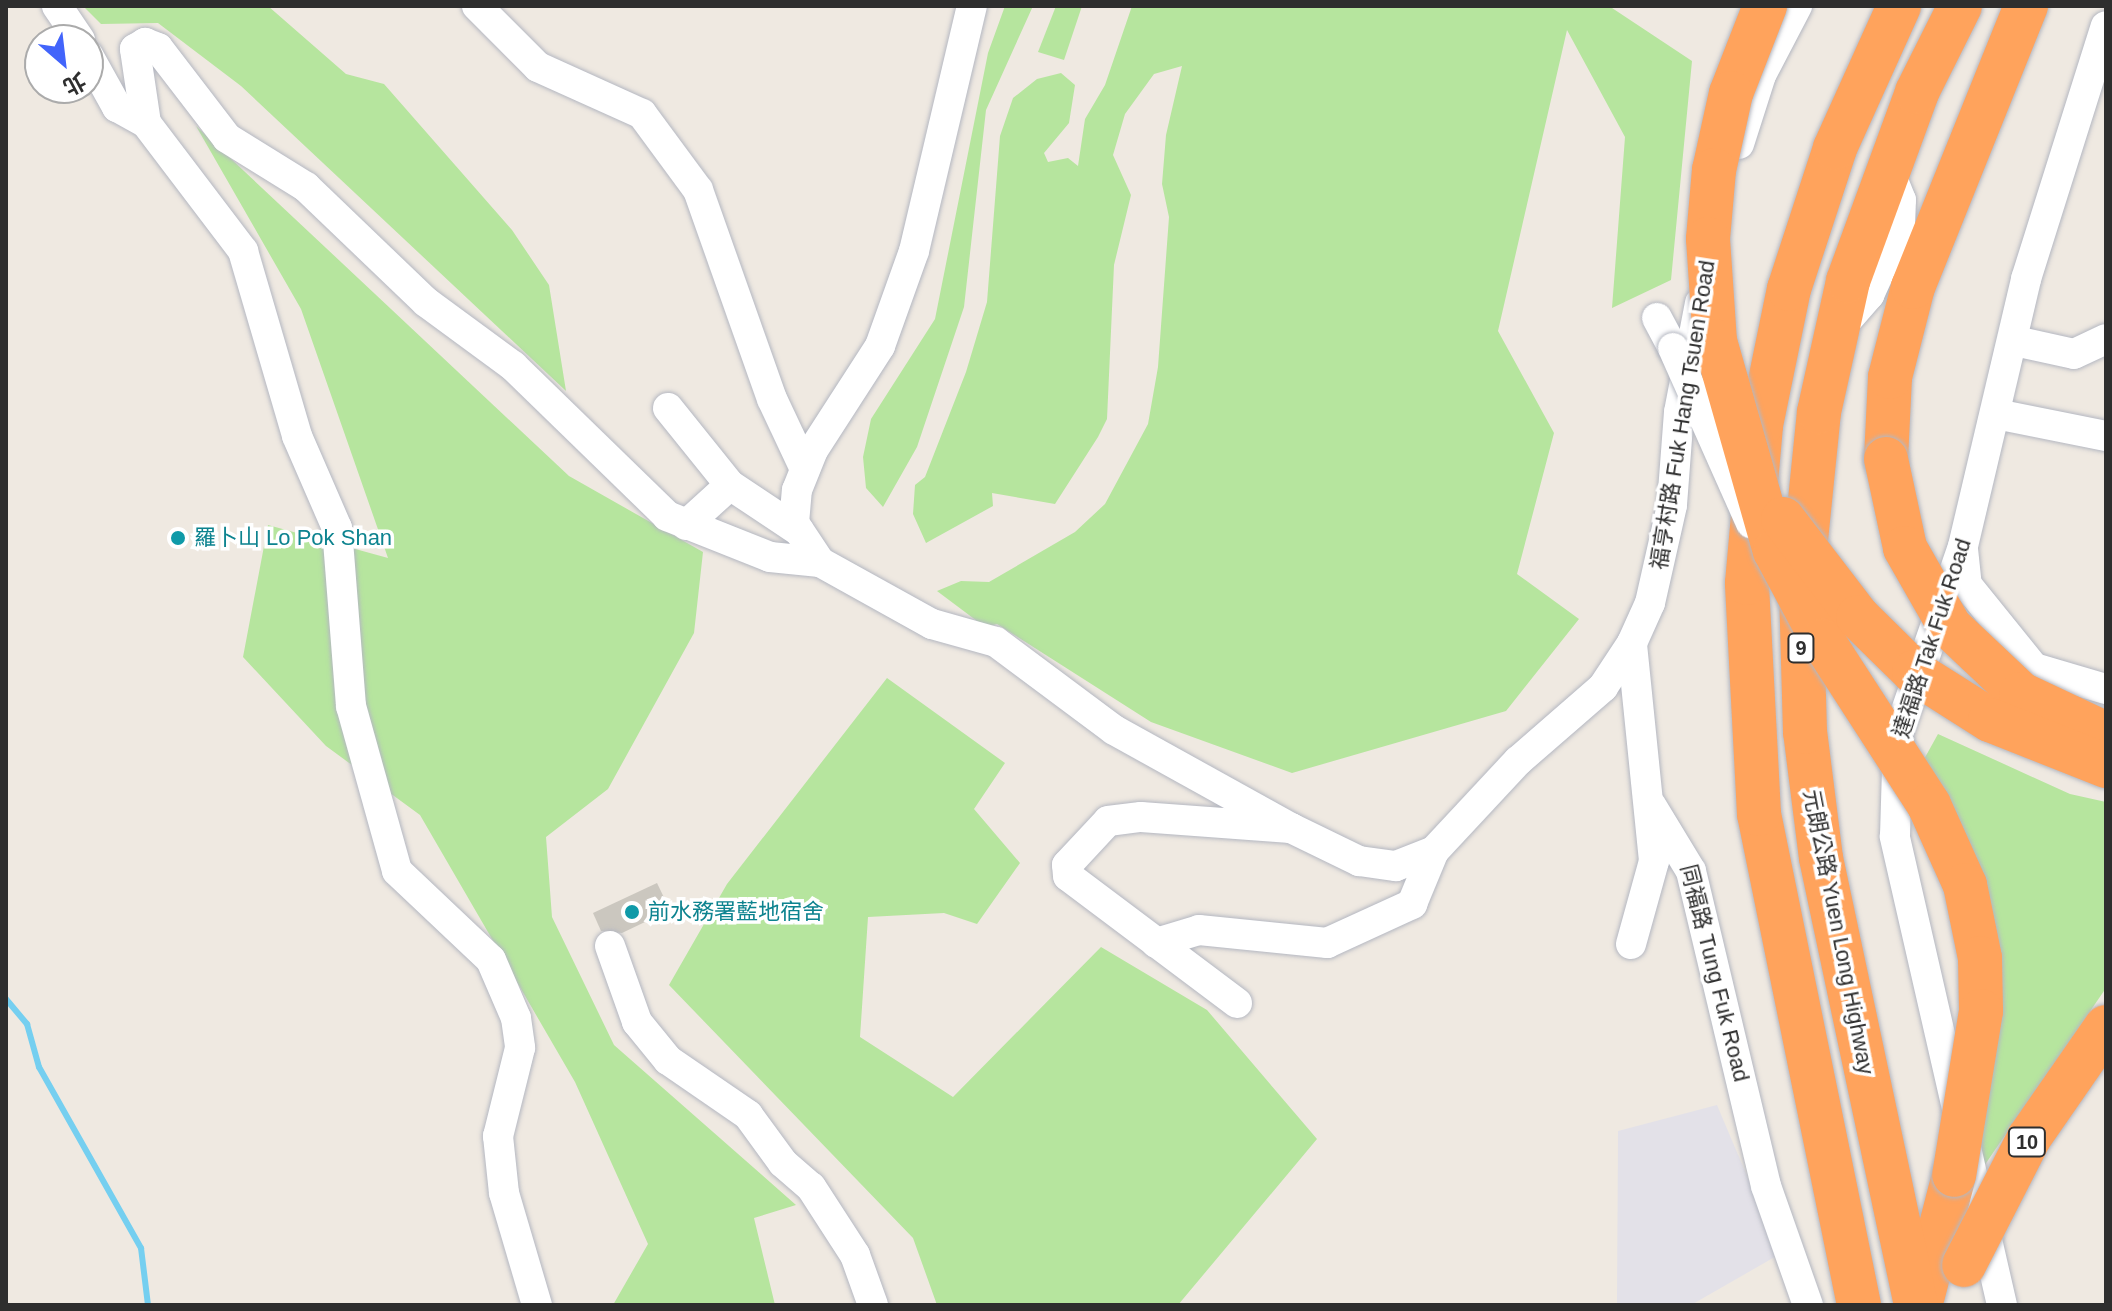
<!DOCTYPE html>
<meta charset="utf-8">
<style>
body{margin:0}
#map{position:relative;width:2112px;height:1311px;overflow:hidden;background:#efe9e1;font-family:Arial,"Noto Sans TC",sans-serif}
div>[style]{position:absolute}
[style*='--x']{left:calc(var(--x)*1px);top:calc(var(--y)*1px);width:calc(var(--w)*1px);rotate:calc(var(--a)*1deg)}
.industrial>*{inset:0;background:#e3e1e8}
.green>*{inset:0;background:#b6e59e}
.stream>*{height:6px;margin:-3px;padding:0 3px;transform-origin:3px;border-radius:3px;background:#75cff0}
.building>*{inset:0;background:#cbc7bf}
.roads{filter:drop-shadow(0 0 2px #b4b7c1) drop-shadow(0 0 2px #b4b7c1)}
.minor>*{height:30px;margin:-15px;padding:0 15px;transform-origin:15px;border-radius:15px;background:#fff}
.highway>*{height:44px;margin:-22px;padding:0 22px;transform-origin:22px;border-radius:22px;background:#ffa35c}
.bridges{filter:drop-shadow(0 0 2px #b4b7c1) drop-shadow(0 0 2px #b4b7c1)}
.minor-bridge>*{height:30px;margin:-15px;padding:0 15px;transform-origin:15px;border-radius:15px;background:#fff}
.highway-bridge>*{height:44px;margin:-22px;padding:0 22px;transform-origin:22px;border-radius:22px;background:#ffa35c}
.dots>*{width:22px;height:22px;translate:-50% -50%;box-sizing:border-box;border:4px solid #fff;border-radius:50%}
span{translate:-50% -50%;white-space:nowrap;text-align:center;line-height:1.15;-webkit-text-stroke:7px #fff;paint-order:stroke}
.shield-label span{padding:2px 6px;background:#fff;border:2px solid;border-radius:6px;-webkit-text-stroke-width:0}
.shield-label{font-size:20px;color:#2e2e2e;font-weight:700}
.street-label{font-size:22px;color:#2e2e2e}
.culture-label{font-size:22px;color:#0d838f}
.left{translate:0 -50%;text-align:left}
.frame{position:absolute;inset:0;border:8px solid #2e2e2e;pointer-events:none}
.north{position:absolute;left:24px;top:24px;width:80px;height:80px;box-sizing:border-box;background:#fff;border:2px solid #ababab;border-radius:50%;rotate:152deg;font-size:22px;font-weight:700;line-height:32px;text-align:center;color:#2e2e2e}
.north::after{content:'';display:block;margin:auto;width:28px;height:36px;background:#4264fb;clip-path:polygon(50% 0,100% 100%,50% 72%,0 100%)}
</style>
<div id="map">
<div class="industrial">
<div style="clip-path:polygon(1717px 1105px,1780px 1254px,1691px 1305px,1617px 1305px,1618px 1131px)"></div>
</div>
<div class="green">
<div style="clip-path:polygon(83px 6px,268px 6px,346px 74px,384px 84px,512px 230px,549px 285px,566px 391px,241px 86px,158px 23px,101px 24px)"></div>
<div style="clip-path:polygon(1005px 6px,1033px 6px,986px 110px,964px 307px,917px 447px,883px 507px,866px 488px,863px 457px,871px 419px,935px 319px,988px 53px)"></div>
<div style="clip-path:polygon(1056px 6px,1082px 6px,1064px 60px,1038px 52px)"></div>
<div style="clip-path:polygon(1132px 6px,1609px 6px,1692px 61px,1671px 280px,1612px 308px,1625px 137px,1567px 30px,1498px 331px,1554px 433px,1517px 574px,1579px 619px,1506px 711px,1292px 773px,1151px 722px,997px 624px,985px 627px,937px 591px,961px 581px,989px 582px,1075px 532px,1105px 504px,1148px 424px,1158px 367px,1169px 217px,1162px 184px,1166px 135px,1182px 66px,1154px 74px,1125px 114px,1113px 155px,1131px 195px,1114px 265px,1107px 419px,1098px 437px,1055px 504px,992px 493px,993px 506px,926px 543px,913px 514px,915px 485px,925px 477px,966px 372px,987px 302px,1000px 136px,1013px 98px,1037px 79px,1061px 73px,1075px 85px,1069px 123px,1044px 153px,1048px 162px,1068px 158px,1078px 166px,1085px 119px,1105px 85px)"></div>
<div style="clip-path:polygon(196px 126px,569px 476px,703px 552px,694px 633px,608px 789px,546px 837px,552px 917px,614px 1045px,796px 1205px,754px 1218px,775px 1305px,613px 1305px,648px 1244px,575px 1082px,420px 815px,326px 746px,243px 657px,268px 525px,388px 558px,301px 309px)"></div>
<div style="clip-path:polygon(887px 678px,1005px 763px,974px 809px,1020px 863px,977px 924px,944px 913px,868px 917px,860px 1037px,953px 1097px,1101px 947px,1207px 1010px,1317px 1139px,1178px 1305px,937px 1305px,913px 1238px,669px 985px,727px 884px)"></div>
<div style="clip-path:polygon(1938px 734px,2070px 794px,2106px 802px,2106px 988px,1984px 1166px,1975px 1132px,1988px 1083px,1923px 761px)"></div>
</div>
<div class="stream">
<div style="--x:6;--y:999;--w:33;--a:50"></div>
<div style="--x:27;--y:1024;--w:45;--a:74.4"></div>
<div style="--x:39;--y:1067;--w:208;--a:60.6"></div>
<div style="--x:141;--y:1248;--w:57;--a:83"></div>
</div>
<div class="building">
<div style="clip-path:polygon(657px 883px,670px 910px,622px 933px,601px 931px,593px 913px)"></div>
</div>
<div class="roads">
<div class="minor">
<div style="--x:57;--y:6;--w:41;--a:55.9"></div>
<div style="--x:477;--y:6;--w:86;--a:45"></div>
<div style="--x:538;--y:67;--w:114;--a:24.3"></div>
<div style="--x:642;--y:114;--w:94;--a:53.6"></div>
<div style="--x:698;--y:190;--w:222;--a:70.5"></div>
<div style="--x:772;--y:399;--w:77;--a:64.8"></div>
<div style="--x:88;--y:55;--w:60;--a:60.9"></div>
<div style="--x:117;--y:107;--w:33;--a:29"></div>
<div style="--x:146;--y:123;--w:75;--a:-98.5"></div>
<div style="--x:135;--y:49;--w:12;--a:-31"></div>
<div style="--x:145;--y:43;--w:14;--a:21"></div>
<div style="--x:158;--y:48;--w:113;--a:52.5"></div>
<div style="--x:227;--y:138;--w:93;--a:31.8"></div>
<div style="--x:306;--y:187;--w:166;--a:43.8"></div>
<div style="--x:426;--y:302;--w:108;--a:36.3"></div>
<div style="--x:513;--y:366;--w:215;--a:44.2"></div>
<div style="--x:667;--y:516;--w:111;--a:21.7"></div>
<div style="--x:770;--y:557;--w:50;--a:5.7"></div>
<div style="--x:820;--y:562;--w:128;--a:29"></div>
<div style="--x:932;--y:624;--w:66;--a:15.7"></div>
<div style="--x:996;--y:642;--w:147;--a:36.7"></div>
<div style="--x:1114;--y:730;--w:202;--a:29"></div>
<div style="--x:146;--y:123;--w:161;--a:52.8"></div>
<div style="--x:243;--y:251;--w:193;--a:73.7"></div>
<div style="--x:297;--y:436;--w:100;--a:66.5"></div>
<div style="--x:337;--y:528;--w:179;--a:85.5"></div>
<div style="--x:351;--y:706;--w:171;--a:74.4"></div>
<div style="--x:397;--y:871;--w:129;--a:43.4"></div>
<div style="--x:491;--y:960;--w:63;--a:66.7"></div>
<div style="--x:516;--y:1018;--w:30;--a:82"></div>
<div style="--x:520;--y:1048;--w:91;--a:104"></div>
<div style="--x:498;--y:1136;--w:57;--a:84"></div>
<div style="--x:504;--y:1193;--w:117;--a:73.6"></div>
<div style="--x:1739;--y:144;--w:72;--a:-72.3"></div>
<div style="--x:1761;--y:75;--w:78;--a:-62.4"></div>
<div style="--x:1657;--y:318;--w:34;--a:62"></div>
<div style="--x:1841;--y:327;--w:43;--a:-48.8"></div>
<div style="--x:1869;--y:295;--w:75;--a:-65.5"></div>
<div style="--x:1900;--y:227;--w:27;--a:-88"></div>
<div style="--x:1901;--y:200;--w:38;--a:-112"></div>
<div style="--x:2015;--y:341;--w:60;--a:12.4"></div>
<div style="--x:2074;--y:354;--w:35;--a:-25"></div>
<div style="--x:668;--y:408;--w:99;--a:51.2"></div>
<div style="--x:730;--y:485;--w:83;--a:33.7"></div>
<div style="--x:1996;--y:414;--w:112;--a:11.3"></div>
<div style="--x:686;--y:525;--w:59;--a:-42.3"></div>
<div style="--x:1963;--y:549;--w:36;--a:84"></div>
<div style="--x:1967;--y:585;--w:107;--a:51.1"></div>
<div style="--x:2034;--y:668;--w:75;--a:16.3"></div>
<div style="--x:820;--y:562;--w:47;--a:-123.7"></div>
<div style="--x:794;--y:523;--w:33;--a:-85"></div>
<div style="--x:797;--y:490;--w:43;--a:-68.2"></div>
<div style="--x:813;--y:450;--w:124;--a:-57.2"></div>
<div style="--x:880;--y:346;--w:101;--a:-70.3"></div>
<div style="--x:914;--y:251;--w:252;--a:-76.7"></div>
<div style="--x:1651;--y:805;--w:77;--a:58.8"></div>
<div style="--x:1691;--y:871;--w:324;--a:76.6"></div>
<div style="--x:1766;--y:1186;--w:126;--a:70.6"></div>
<div style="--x:1156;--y:943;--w:45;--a:-16.8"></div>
<div style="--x:1199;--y:930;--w:129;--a:5.8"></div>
<div style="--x:1327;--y:943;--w:94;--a:-24.6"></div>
<div style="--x:1412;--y:904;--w:57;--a:-67.5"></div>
<div style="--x:1631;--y:944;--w:86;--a:-74.5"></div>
<div style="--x:1654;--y:861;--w:219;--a:-95.8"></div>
<div style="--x:610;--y:946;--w:81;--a:70.4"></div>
<div style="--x:637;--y:1022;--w:49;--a:50.8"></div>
<div style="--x:668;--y:1060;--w:97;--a:34.5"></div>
<div style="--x:748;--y:1115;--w:59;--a:53.9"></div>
<div style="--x:783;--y:1163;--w:37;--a:41"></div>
<div style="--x:811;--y:1187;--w:81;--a:57.1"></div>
<div style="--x:855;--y:1255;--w:53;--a:70.2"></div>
<div style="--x:1237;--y:1003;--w:211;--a:-143.1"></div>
<div style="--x:1068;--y:876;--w:11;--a:-95"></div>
<div style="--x:1067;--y:865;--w:60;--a:-47"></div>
<div style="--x:1108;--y:821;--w:33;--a:-7"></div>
<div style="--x:1141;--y:817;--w:150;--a:4.2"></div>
<div style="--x:1291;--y:828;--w:76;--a:25.9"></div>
<div style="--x:1359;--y:861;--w:37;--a:8"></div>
<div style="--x:1396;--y:866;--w:41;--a:-21.5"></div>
<div style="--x:1434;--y:851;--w:123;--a:-47"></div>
<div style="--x:1518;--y:761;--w:113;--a:-41"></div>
<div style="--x:1603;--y:687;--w:53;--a:-56.6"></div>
<div style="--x:1632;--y:643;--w:44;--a:-65.8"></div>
<div style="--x:1650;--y:603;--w:100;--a:-77.3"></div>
<div style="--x:1672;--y:505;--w:93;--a:-85.7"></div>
<div style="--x:1679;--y:412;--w:111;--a:-79.1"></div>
<div style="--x:2002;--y:1305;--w:481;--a:-102.9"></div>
<div style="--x:1895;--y:836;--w:102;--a:-88.3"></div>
<div style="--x:1898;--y:734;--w:199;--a:-70.9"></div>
<div style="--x:1963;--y:546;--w:274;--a:-76.7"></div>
<div style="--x:2026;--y:279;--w:265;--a:-72.5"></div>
</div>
<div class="highway">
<div style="--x:1886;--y:459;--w:82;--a:-87.2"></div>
<div style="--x:1890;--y:377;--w:93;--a:-75.7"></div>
<div style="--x:1913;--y:287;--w:303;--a:-68.1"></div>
<div style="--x:1922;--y:1299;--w:128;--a:-75.5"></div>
<div style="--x:1859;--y:1305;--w:501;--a:-101.51"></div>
<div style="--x:1759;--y:814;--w:231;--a:-93"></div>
<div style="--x:1747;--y:583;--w:159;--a:-84.9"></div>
<div style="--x:1761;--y:425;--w:139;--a:-78.4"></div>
<div style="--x:1789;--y:289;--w:148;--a:-71.9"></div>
<div style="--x:1835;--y:148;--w:156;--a:-65.7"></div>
<div style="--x:1916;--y:1305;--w:457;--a:-102"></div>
<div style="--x:1821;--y:858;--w:127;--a:-97.2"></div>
<div style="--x:1805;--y:732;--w:143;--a:-91.6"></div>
<div style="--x:1801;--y:589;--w:178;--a:-84.2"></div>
<div style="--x:1819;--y:412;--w:134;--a:-77.5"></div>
<div style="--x:1848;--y:281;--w:201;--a:-69.9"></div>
<div style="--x:1917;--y:92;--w:96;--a:-63.4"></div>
</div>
</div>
<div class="bridges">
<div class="minor-bridge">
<div style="--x:1673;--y:348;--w:192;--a:66"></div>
</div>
<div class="highway-bridge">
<div style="--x:1765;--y:6;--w:93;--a:111.3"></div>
<div style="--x:1731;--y:93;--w:79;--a:102.4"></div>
<div style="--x:1714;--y:170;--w:69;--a:95"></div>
<div style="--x:1708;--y:239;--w:102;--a:86.1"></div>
<div style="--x:1715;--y:341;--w:218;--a:74.1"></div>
<div style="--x:1775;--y:551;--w:102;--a:61.9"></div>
<div style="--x:1823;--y:641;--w:195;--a:57.1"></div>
<div style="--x:1929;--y:805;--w:88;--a:65.8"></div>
<div style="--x:1965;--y:885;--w:75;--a:78.4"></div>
<div style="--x:1980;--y:958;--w:53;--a:88.9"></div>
<div style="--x:1981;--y:1011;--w:166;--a:99.3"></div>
<div style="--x:1886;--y:459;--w:91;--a:77.9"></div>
<div style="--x:1905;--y:548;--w:91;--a:60.3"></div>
<div style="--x:1950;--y:627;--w:98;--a:43.3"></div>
<div style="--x:2021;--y:694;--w:94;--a:25.2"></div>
<div style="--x:1783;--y:519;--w:123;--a:52.6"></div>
<div style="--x:1858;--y:617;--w:78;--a:44.5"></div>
<div style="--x:1914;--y:672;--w:90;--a:32.3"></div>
<div style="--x:1990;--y:720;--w:125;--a:21.6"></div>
<div style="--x:1964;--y:1265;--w:143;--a:-62.9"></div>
<div style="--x:2029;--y:1138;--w:135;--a:-55.3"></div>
</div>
</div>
<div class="dots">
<div style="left:178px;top:538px;background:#0f9aa8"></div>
<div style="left:632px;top:912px;background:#0f9aa8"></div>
</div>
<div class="shield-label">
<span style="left:1801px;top:648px">9</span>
<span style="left:2027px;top:1142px">10</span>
</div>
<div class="street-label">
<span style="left:1683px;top:415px;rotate:-81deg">福亨村路 Fuk Hang Tsuen Road</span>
<span style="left:1932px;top:638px;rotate:-72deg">達福路 Tak Fuk Road</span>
<span style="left:1839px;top:932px;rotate:79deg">元朗公路 Yuen Long Highway</span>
<span style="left:1715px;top:973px;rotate:76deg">同福路 Tung Fuk Road</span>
</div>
<div class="culture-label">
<span class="left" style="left:194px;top:538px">羅卜山 Lo Pok Shan</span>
<span class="left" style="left:648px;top:912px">前水務署藍地宿舍</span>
</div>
<div class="frame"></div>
<div class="north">北</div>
</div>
